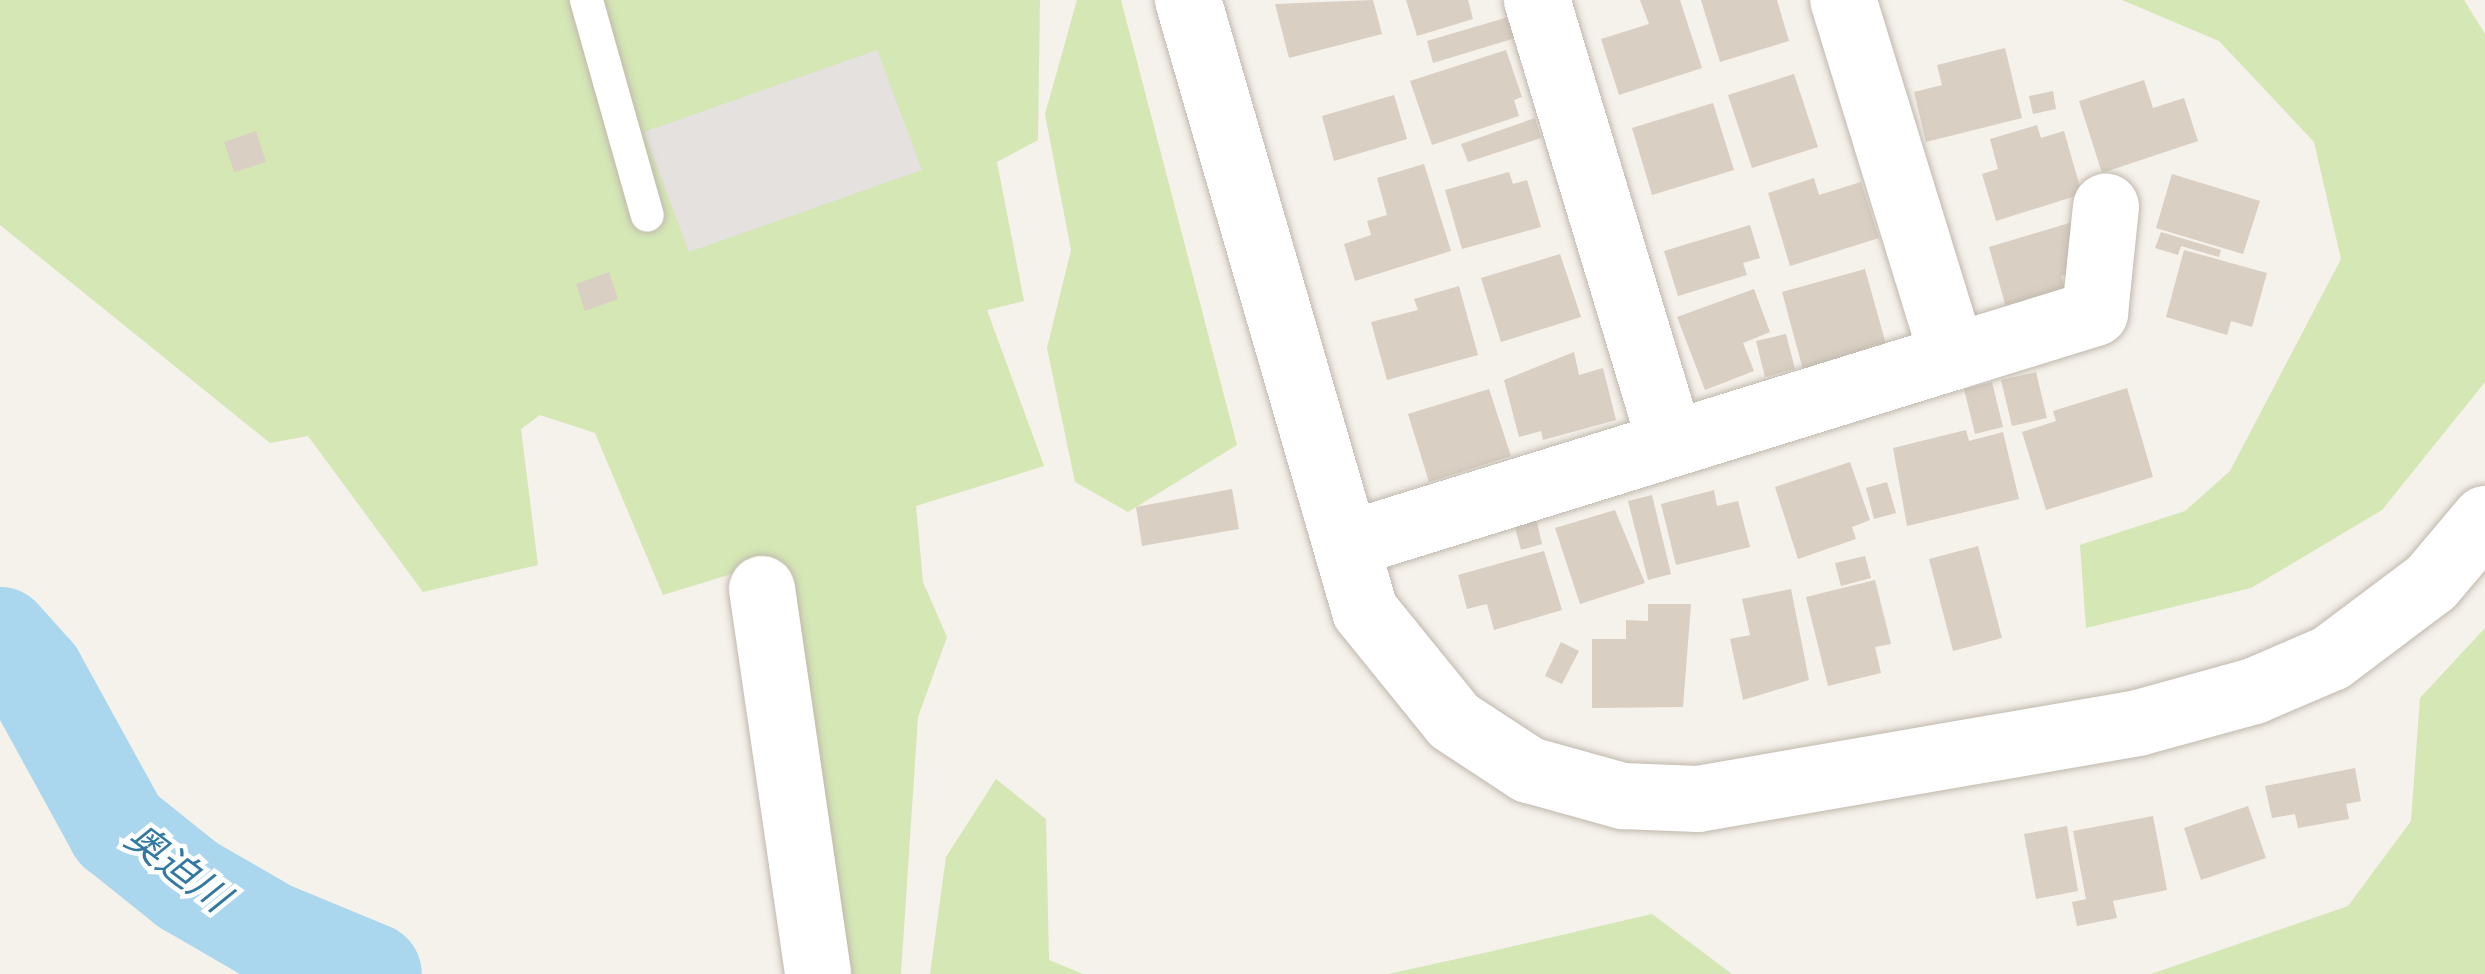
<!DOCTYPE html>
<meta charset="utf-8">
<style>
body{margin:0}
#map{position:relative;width:2485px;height:974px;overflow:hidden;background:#f5f1eb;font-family:Helvetica,"Noto Sans JP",sans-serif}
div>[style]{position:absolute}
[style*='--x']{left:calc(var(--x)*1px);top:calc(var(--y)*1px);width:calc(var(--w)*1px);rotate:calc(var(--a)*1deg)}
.green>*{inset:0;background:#d4e7b5}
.parking>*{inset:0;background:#e4e1df}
.river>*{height:102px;margin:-51px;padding:0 51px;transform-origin:51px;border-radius:51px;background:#aad7ee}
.building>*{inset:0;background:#d9cfc3}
.roads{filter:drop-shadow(0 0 3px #c0b8ad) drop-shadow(0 0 3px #c0b8ad)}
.service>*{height:33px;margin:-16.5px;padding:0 16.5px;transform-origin:16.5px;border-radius:16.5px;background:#fff}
.minor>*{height:66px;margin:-33px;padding:0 33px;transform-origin:33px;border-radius:33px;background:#fff}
.tertiary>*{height:66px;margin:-33px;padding:0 33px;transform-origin:33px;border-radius:33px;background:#fff}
span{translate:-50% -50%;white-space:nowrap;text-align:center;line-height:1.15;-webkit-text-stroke:9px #fff;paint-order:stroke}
.water-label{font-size:39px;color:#3179a2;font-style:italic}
</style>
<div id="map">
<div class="green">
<div style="clip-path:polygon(0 0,1040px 0,1038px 140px,997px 162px,1024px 301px,987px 310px,1044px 466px,916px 506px,923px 582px,947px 637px,918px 717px,901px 974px,832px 974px,777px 560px,663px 595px,595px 433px,540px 415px,521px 429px,538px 565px,423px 592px,308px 436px,270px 443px,0 225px)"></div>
<div style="clip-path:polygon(1077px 0,1121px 0,1237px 445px,1128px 512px,1075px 482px,1047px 348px,1071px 250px,1045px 114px)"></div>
<div style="clip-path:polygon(2122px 0,2464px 0,2485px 34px,2485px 382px,2382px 510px,2251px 588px,2086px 628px,2080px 545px,2185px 511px,2230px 471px,2341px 259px,2314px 142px,2219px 41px)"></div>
<div style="clip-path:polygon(2485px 628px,2485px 974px,2151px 974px,2348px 906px,2411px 821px,2420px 698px)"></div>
<div style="clip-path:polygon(996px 779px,1046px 819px,1049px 960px,1083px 974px,930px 974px,946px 857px)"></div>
<div style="clip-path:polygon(1652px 914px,1732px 974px,1388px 974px,1484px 953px)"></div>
</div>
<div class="parking">
<div style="clip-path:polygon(877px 50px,922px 170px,689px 252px,644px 132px)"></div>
</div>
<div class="river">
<div style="--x:0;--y:638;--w:51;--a:48.2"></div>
<div style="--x:34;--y:676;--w:175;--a:61.2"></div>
<div style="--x:118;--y:829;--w:90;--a:38.7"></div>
<div style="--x:188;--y:885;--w:94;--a:30.1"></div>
<div style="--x:269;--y:932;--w:110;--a:22.4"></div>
</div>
<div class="building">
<div style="clip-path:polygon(1373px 0,1382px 34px,1289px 58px,1275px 4px)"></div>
<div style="clip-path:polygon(1406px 0,1468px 0,1473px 19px,1417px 36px)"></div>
<div style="clip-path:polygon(1640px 0,1680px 0,1702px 68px,1619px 95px,1601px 39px,1649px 24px)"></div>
<div style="clip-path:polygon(1701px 0,1777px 0,1789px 41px,1720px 62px)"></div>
<div style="clip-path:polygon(1515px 15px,1522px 36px,1433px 63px,1427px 41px)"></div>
<div style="clip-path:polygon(2005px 48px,2022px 118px,1926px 142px,1914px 92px,1942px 85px,1937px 65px)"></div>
<div style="clip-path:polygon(1506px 50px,1522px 97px,1514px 100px,1519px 116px,1432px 145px,1410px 81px)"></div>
<div style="clip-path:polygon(1794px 74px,1818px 147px,1752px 168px,1728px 95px)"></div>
<div style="clip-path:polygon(2144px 80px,2153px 108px,2184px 98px,2198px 141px,2102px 173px,2079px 101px)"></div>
<div style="clip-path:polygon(2053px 91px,2056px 109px,2033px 114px,2029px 96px)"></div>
<div style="clip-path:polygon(1394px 95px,1407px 139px,1334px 161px,1322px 116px)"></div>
<div style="clip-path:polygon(1713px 103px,1734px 170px,1652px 195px,1632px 128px)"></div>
<div style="clip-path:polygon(1535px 118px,1541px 138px,1468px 162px,1461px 144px)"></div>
<div style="clip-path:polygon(2037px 125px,2041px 138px,2064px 131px,2082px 194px,1996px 221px,1982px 174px,1998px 169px,1990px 139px)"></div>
<div style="clip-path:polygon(256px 131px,266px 162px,234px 172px,224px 142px)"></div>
<div style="clip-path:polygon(1424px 164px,1451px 251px,1355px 281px,1344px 244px,1371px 235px,1367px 221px,1387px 215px,1377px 178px)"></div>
<div style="clip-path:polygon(1509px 172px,1513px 184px,1527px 180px,1541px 227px,1462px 249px,1445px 190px)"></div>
<div style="clip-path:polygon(2172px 174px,2260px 201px,2243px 254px,2156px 228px)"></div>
<div style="clip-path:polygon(1814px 178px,1819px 195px,1861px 182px,1879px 238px,1790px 266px,1768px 193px)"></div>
<div style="clip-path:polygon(2076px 221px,2088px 268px,2061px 276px,2067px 295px,2007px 311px,1989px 247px)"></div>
<div style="clip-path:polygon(1750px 225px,1760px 258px,1743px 263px,1747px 275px,1678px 296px,1664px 251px)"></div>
<div style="clip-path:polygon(2161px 232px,2221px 250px,2219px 257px,2181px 246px,2178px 255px,2155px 248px)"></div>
<div style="clip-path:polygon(2184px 250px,2267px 273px,2252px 327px,2231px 321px,2227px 335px,2166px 317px)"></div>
<div style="clip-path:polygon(1560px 254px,1581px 317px,1501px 342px,1481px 278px)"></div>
<div style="clip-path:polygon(1865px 269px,1887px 348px,1803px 370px,1782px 292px)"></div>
<div style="clip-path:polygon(609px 272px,618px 299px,585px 311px,576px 284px)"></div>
<div style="clip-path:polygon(1459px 286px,1478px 355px,1387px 380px,1371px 322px,1418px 310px,1414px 299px)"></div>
<div style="clip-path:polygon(1754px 289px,1770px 332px,1743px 343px,1754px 371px,1705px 390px,1677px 317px)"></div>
<div style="clip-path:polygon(1786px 334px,1795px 369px,1765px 377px,1756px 341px)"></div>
<div style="clip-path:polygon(1574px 352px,1579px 375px,1603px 368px,1616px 420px,1543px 440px,1541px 431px,1519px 437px,1504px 380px)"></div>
<div style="clip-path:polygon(2036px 372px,2047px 418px,2012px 426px,2001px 380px)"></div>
<div style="clip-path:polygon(1992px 382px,2003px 427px,1975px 434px,1964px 389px)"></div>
<div style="clip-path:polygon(2127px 388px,2153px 477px,2046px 510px,2022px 432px,2056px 421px,2053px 411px)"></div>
<div style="clip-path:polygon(1489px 389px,1511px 456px,1429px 482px,1408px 414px)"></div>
<div style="clip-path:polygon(1966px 430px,1969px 441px,2003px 432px,2019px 499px,1907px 526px,1893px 448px)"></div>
<div style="clip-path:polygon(1850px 462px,1870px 520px,1852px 527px,1856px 539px,1798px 559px,1775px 487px)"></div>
<div style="clip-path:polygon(1887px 482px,1896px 513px,1874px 519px,1866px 488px)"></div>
<div style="clip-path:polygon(1232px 489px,1239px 529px,1142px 546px,1136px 507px)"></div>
<div style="clip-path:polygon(1714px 490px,1717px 506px,1738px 501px,1750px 547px,1676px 565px,1661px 504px)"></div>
<div style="clip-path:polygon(1652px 495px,1671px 574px,1648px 580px,1628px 501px)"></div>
<div style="clip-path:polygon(1615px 510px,1645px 583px,1580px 604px,1555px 528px)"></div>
<div style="clip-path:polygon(1536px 518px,1542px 544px,1521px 550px,1514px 524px)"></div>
<div style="clip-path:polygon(1978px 546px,2002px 638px,1953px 651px,1929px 559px)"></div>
<div style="clip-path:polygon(1544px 551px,1562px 610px,1494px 630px,1487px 604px,1467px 609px,1458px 575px)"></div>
<div style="clip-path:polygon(1865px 556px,1871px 578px,1841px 586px,1835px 563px)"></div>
<div style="clip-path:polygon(1875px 580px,1891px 644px,1875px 647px,1881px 673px,1828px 686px,1806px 597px)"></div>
<div style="clip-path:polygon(1791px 589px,1809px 680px,1743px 700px,1730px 639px,1750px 635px,1742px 599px)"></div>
<div style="clip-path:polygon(1648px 604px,1691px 604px,1683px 707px,1592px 708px,1592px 639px,1626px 639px,1626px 620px,1648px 621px)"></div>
<div style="clip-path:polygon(1561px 642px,1579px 651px,1562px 684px,1545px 676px)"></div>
<div style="clip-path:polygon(2355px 768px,2361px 801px,2346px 804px,2349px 819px,2298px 828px,2295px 814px,2272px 818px,2265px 786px)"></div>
<div style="clip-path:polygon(2248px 806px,2266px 858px,2201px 880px,2184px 828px)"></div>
<div style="clip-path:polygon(2153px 816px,2167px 890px,2113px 901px,2117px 918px,2077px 926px,2072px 902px,2086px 899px,2073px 831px)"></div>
<div style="clip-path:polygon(2067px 826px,2078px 891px,2036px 899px,2024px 834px)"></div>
</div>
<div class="roads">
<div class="service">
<div style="--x:586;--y:0;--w:223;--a:74.2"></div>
</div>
<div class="minor">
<div style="--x:1537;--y:0;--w:464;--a:73.2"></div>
<div style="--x:1953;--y:357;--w:149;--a:-17.2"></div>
<div style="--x:2095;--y:313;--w:107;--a:-84.1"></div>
<div style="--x:1346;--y:545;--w:635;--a:-17.21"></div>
<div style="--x:1953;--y:357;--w:374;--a:-107.1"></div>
<div style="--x:762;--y:589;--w:389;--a:81.7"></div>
</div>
<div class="tertiary">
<div style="--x:1188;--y:0;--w:636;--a:73.84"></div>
<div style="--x:1365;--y:611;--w:141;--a:51"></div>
<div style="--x:1454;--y:721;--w:90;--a:33.2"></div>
<div style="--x:1529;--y:770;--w:98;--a:15.5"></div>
<div style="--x:1623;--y:796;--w:75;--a:2.3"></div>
<div style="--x:1698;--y:799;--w:447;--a:-9.8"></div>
<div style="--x:2138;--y:723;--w:120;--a:-15.4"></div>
<div style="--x:2254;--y:691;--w:84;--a:-23.2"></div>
<div style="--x:2331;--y:658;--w:125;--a:-36.9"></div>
<div style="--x:2431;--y:583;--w:84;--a:-49.8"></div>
</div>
</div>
<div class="water-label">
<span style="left:177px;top:868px;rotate:37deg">奥迫川</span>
</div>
</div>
